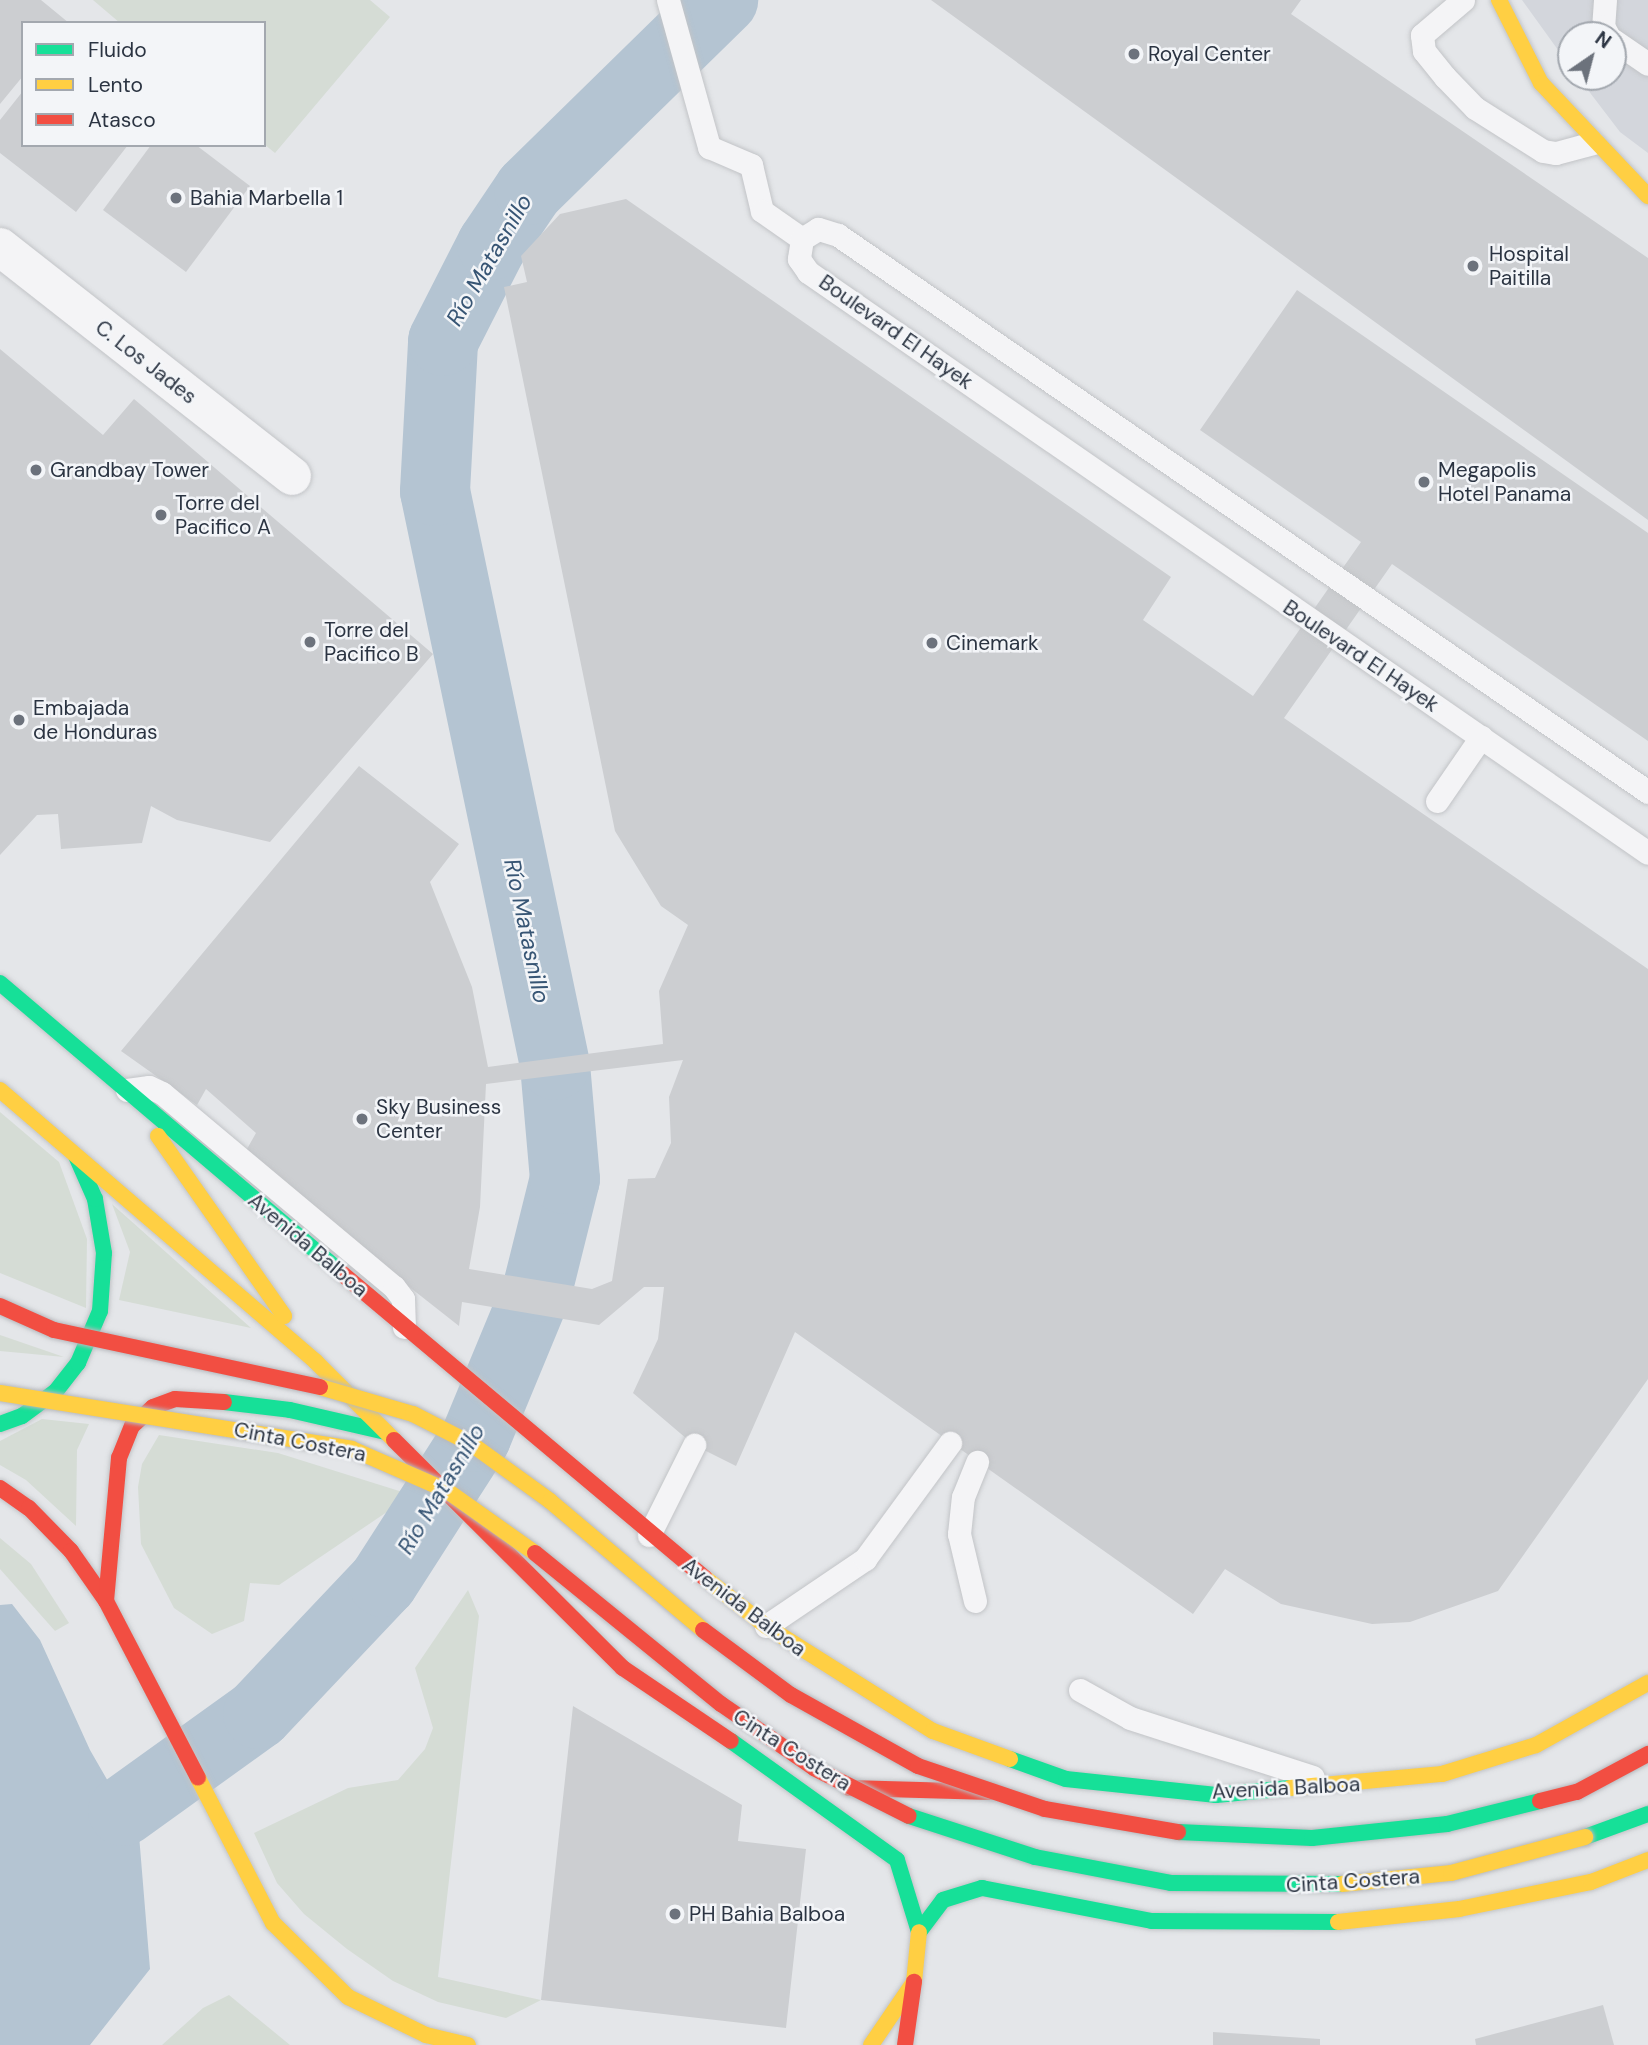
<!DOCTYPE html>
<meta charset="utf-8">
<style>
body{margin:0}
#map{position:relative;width:1648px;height:2045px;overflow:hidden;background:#e4e6e9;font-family:"DM Sans",sans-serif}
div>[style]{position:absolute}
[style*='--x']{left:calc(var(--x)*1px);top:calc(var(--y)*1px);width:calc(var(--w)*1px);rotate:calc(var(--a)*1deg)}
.built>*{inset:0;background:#d3d6dc}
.green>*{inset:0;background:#d5dcd5}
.water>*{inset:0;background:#b4c4d2}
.river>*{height:70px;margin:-35px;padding:0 35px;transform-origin:35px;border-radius:35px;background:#b4c4d2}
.building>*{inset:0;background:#ccced1}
.roads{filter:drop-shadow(0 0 2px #c2c4c7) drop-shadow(0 0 2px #c2c4c7)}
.lane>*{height:23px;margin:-11.5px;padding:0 11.5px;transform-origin:11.5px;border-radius:11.5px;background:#f4f4f6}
.street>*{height:38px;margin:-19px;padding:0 19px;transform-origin:19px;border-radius:19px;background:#f4f4f6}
.fast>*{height:16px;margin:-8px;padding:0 8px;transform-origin:8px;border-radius:8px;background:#16e098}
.slow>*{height:16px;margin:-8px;padding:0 8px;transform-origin:8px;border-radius:8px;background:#ffcf43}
.jam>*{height:16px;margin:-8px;padding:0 8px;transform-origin:8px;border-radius:8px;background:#f24e42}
.bridges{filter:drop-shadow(0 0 2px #b7b9bd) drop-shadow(0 0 2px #b7b9bd)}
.fast-bridge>*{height:16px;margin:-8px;padding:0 8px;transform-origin:8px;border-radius:8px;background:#16e098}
.slow-bridge>*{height:16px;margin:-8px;padding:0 8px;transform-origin:8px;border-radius:8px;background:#ffcf43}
.jam-bridge>*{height:16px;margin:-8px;padding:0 8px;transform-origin:8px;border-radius:8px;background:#f24e42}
.dots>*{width:19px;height:19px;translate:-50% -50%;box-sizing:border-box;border:4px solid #f3f5f8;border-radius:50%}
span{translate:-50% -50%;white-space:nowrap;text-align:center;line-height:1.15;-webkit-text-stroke:5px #f3f5f8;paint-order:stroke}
.poi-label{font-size:21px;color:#2b3442}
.left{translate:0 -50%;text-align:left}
.street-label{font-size:21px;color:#2b3442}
.water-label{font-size:23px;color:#375574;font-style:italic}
.legend{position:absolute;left:21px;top:21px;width:245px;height:126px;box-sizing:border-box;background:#f3f5f8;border:2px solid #a3a8af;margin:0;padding:9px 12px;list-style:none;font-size:21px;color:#2b3442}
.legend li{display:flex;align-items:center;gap:14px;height:35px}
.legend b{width:35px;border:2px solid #a3a8af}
.north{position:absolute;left:1557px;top:21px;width:70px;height:70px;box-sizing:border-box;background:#f3f5f8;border:2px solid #a3a8af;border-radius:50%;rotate:35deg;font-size:19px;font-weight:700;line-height:28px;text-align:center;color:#2b3442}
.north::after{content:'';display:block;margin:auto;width:24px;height:32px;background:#6c727c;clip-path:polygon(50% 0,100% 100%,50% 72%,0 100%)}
</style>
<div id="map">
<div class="built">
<div style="clip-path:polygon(1522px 0,1648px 0,1648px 153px,1620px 132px,1578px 77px,1613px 77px,1613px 35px,1571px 35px,1571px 68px)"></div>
</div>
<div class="green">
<div style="clip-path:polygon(93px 0,370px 0,390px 17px,275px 153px,264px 144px,264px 23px,120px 23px)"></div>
<div style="clip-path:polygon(0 1112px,59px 1162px,87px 1239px,86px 1308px,0 1273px)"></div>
<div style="clip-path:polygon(112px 1204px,251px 1328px,119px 1300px,130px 1252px)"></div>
<div style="clip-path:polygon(0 1335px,64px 1357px,0 1351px)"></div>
<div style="clip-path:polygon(42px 1419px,89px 1424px,77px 1450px,76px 1526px,26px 1480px,0 1465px,0 1441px)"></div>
<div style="clip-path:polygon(159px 1435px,278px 1453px,412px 1495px,279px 1585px,250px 1583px,244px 1621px,212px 1634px,174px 1608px,141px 1544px,138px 1487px,142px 1464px)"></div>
<div style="clip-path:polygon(0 1538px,31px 1564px,69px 1623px,55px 1631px,0 1569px)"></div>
<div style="clip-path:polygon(468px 1590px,479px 1616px,438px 1977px,541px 2000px,506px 2018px,438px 2002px,393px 1981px,347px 1949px,304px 1914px,277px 1883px,254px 1833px,348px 1788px,398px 1780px,425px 1749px,433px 1728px,415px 1668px)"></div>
<div style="clip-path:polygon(229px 1995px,290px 2045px,162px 2045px,203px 2008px)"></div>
</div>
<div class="water">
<div style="clip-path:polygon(12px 1604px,40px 1640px,90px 1750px,139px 1835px,150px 1969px,90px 2045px,0 2045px,0 1605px)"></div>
</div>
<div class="river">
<div style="--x:123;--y:1811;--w:166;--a:-35.7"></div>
<div style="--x:258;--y:1714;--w:182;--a:-46.6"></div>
<div style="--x:383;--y:1582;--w:172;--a:-57.3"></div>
<div style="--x:476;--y:1437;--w:162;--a:-67.5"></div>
<div style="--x:538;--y:1287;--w:111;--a:-76"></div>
<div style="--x:565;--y:1179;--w:114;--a:-95"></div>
<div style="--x:555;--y:1065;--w:586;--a:-101.81"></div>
<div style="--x:435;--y:491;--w:150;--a:-86.9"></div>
<div style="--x:443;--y:341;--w:108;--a:-63"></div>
<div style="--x:492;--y:245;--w:66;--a:-56.1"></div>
<div style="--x:529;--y:190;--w:272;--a:-44.4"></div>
</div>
<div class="building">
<div style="clip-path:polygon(0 0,41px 0,69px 23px,23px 23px,23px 76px,0 104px)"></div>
<div style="clip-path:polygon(931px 0,1301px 0,1291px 14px,1648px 258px,1648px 520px)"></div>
<div style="clip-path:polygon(23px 91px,23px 145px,128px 145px,76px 212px,0 153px,0 120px)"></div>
<div style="clip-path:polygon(151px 145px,196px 145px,250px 186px,186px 272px,103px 210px)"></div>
<div style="clip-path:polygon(evenodd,626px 199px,1171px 577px,1143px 620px,1253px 696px,1361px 542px,1200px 430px,1297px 290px,1648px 533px,1648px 741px,1392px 564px,1284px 718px,1648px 969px,1648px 1379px,1498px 1591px,1410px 1622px,1372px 1624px,1281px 1604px,1225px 1569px,1193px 1614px,795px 1332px,736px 1466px,694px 1445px,633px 1393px,658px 1339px,664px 1287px,644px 1287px,599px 1325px,462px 1302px,459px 1326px,243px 1156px,256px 1133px,206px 1089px,197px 1105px,121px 1051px,359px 766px,459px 844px,430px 882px,472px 987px,488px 1067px,663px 1044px,659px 991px,688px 925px,661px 906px,615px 831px,504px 287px,527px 282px,521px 256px,560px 214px,626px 199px,683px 1060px,669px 1097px,671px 1143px,655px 1178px,628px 1179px,612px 1281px,592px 1289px,469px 1269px,480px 1207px,486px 1084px,683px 1060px)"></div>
<div style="clip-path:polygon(0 349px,103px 435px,134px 399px,433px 654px,270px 842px,177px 820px,151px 806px,142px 843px,61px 849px,58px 814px,37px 815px,0 855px)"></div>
<div style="clip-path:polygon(573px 1706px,742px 1805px,738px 1841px,806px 1849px,786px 2028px,541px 2000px)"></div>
<div style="clip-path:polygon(1603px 2005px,1614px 2045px,1476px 2045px,1475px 2039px)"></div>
<div style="clip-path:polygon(1213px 2032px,1320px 2039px,1320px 2045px,1213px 2045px)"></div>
</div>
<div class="roads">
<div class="lane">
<div style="--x:668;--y:0;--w:153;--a:74.4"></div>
<div style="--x:709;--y:147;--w:46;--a:23.2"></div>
<div style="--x:751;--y:165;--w:47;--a:76.6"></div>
<div style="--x:762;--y:211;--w:49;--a:35"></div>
<div style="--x:1463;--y:0;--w:54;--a:139.5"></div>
<div style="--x:1422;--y:35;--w:16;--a:83"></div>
<div style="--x:1424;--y:51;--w:33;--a:51"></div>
<div style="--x:1445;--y:77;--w:43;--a:45.9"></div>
<div style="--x:1475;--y:108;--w:80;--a:32.3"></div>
<div style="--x:1543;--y:151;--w:13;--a:9"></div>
<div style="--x:1556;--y:153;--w:38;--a:-15"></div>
<div style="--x:1605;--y:0;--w:26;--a:94"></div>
<div style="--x:1603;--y:26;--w:10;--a:61"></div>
<div style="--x:1613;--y:40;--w:42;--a:34.4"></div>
<div style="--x:1648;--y:792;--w:983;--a:-145.49"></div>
<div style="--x:838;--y:235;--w:21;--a:-163"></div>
<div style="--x:818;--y:229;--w:19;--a:148"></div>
<div style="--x:802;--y:239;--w:20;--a:99"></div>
<div style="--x:799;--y:259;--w:16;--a:55"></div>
<div style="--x:808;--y:272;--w:1021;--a:34.67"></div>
<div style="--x:1437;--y:801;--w:78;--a:-55.5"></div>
<div style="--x:127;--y:1090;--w:22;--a:-8"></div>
<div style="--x:149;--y:1087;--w:14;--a:25"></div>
<div style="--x:162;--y:1093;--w:302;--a:39.9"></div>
<div style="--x:394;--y:1287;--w:15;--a:53"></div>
<div style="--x:403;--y:1299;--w:28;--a:88"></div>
<div style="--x:649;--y:1535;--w:101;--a:-63.4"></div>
<div style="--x:975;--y:1601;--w:69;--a:-103.4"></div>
<div style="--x:959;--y:1534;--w:37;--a:-84"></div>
<div style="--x:963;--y:1497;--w:38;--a:-68"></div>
<div style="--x:766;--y:1626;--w:120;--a:-34.1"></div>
<div style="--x:865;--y:1559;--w:144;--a:-53.8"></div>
<div style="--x:1080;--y:1690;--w:57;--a:29.2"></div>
<div style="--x:1130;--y:1718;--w:192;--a:17.9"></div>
</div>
<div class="street">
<div style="--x:0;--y:247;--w:371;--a:38.1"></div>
</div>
<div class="fast">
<div style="--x:0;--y:983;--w:445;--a:40.3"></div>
<div style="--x:224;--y:1402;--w:66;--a:6.9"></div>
<div style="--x:290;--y:1410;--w:98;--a:13"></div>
<div style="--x:0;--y:1424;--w:23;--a:-20"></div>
<div style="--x:22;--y:1416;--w:42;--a:-36.3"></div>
<div style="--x:56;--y:1391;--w:36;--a:-52"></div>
<div style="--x:78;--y:1363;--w:56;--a:-67.1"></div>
<div style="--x:100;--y:1311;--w:58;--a:-86.1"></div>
<div style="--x:104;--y:1253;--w:55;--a:-99.5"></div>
<div style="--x:95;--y:1199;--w:47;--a:-113.8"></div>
<div style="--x:731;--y:1741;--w:204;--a:35.6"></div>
<div style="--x:897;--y:1860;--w:75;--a:73"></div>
<div style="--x:1010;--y:1759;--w:59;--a:19.7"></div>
<div style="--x:1066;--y:1779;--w:151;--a:6.1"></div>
<div style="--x:1216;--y:1795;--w:74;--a:-5.4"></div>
<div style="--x:1585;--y:1837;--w:67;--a:-20.1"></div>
<div style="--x:919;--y:1932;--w:40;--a:-53"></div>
<div style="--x:943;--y:1900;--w:41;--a:-17.1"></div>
<div style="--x:982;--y:1888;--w:173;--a:11"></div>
<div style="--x:1152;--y:1921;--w:186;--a:0.3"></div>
</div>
<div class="slow">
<div style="--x:1499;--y:0;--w:93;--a:63.2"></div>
<div style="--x:1541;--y:83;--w:156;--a:46.6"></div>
<div style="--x:0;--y:1090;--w:416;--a:40.7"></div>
<div style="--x:315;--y:1361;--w:112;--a:45"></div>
<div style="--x:158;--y:1136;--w:220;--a:55"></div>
<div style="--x:705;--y:1578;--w:78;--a:38.2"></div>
<div style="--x:766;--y:1626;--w:197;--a:32.2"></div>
<div style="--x:933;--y:1731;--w:82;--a:20"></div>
<div style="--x:198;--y:1778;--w:163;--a:62.7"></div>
<div style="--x:273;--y:1923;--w:105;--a:44.6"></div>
<div style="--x:348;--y:1997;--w:87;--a:26"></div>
<div style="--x:426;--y:2035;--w:43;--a:13.4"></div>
<div style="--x:1290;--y:1788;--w:153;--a:-5.3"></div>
<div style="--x:1442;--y:1774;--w:98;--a:-17.1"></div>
<div style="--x:1536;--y:1745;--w:128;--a:-29"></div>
<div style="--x:1338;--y:1922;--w:122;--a:-6.1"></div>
<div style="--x:1459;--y:1909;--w:135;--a:-11.6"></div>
<div style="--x:1591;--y:1882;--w:61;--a:-21.1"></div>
<div style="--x:871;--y:2045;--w:76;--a:-55.7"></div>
<div style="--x:914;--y:1982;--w:50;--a:-84.3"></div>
</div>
<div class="jam">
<div style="--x:339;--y:1271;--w:478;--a:40"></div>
<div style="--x:394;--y:1440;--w:323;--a:44.9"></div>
<div style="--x:623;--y:1668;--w:130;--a:34.1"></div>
<div style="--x:0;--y:1488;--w:35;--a:35"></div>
<div style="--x:29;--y:1508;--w:60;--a:45.7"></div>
<div style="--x:71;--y:1551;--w:61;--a:55"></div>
<div style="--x:106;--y:1601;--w:199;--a:62.5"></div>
<div style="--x:106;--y:1601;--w:144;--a:-84.8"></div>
<div style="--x:119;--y:1458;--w:35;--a:-68"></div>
<div style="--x:132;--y:1426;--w:28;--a:-42"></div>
<div style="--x:153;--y:1407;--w:23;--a:-20"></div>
<div style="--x:175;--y:1399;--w:49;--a:3.5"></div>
<div style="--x:849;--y:1788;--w:142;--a:1.6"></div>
<div style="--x:905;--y:2045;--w:64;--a:-81.9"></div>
</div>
</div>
<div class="bridges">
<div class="fast-bridge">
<div style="--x:909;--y:1816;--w:133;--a:18"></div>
<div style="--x:1035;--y:1857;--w:138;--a:10.8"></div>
<div style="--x:1171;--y:1883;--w:171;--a:0.3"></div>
<div style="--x:1178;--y:1832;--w:134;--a:2.6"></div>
<div style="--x:1312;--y:1838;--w:136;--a:-5.9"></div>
<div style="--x:1447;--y:1824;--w:96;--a:-13.9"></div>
</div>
<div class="slow-bridge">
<div style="--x:320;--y:1387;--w:97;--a:16.2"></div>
<div style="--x:413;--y:1414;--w:64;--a:27"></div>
<div style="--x:470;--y:1443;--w:99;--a:35.9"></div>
<div style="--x:550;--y:1501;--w:200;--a:40.1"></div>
<div style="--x:0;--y:1393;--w:356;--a:9"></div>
<div style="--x:352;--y:1449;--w:103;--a:23.6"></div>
<div style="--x:446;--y:1490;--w:109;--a:35.3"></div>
<div style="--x:1342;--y:1884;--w:110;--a:-5.8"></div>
<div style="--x:1451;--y:1873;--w:139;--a:-15"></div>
</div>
<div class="jam-bridge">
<div style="--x:0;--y:1306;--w:59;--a:24"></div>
<div style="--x:54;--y:1330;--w:272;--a:12.1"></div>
<div style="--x:535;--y:1553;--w:240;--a:39.1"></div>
<div style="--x:721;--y:1704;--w:113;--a:34.5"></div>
<div style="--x:814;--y:1768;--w:106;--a:26.8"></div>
<div style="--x:703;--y:1630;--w:109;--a:36.5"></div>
<div style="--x:791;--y:1695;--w:145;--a:29.2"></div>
<div style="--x:918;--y:1766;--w:134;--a:18.7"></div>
<div style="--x:1045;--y:1809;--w:135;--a:9.8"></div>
<div style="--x:1540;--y:1801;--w:38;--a:-14"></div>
<div style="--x:1577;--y:1792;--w:81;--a:-28.2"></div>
</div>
</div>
<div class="dots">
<div style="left:1134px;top:54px;background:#6c727c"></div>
<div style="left:176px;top:198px;background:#6c727c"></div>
<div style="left:1473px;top:266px;background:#6c727c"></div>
<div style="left:36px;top:470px;background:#6c727c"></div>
<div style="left:1424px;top:482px;background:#6c727c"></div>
<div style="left:161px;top:515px;background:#6c727c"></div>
<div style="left:310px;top:642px;background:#6c727c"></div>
<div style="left:932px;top:643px;background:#6c727c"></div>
<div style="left:19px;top:720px;background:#6c727c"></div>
<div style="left:362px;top:1119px;background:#6c727c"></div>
<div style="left:675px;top:1914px;background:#6c727c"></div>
</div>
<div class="poi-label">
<span class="left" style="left:1148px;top:54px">Royal Center</span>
<span class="left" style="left:190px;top:198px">Bahia Marbella 1</span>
<span class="left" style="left:1489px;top:266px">Hospital<br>Paitilla</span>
<span class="left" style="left:50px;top:470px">Grandbay Tower</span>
<span class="left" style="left:1438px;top:482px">Megapolis<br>Hotel Panama</span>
<span class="left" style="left:175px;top:515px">Torre del<br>Pacifico A</span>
<span class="left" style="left:324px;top:642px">Torre del<br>Pacifico B</span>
<span class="left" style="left:946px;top:643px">Cinemark</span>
<span class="left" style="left:33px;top:720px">Embajada<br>de Honduras</span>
<span class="left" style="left:376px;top:1119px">Sky Business<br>Center</span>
<span class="left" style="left:689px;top:1914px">PH Bahia Balboa</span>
</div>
<div class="street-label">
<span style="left:896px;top:332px;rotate:35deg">Boulevard El Hayek</span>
<span style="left:146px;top:362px;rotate:38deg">C. Los Jades</span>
<span style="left:1361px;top:656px;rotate:34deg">Boulevard El Hayek</span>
<span style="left:308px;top:1245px;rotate:40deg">Avenida Balboa</span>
<span style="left:300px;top:1442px;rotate:11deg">Cinta Costera</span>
<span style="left:744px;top:1607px;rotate:37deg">Avenida Balboa</span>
<span style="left:792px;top:1750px;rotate:32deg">Cinta Costera</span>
<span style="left:1286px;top:1788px;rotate:-3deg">Avenida Balboa</span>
<span style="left:1353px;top:1881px;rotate:-4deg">Cinta Costera</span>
</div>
<div class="water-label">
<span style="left:489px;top:260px;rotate:-60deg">Río Matasnillo</span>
<span style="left:527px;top:931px;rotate:78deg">Río Matasnillo</span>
<span style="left:441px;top:1489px;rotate:-59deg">Río Matasnillo</span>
</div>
<ul class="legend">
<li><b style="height:9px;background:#16e098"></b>Fluido</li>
<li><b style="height:9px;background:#ffcf43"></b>Lento</li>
<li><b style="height:9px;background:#f24e42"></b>Atasco</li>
</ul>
<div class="north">N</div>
</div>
